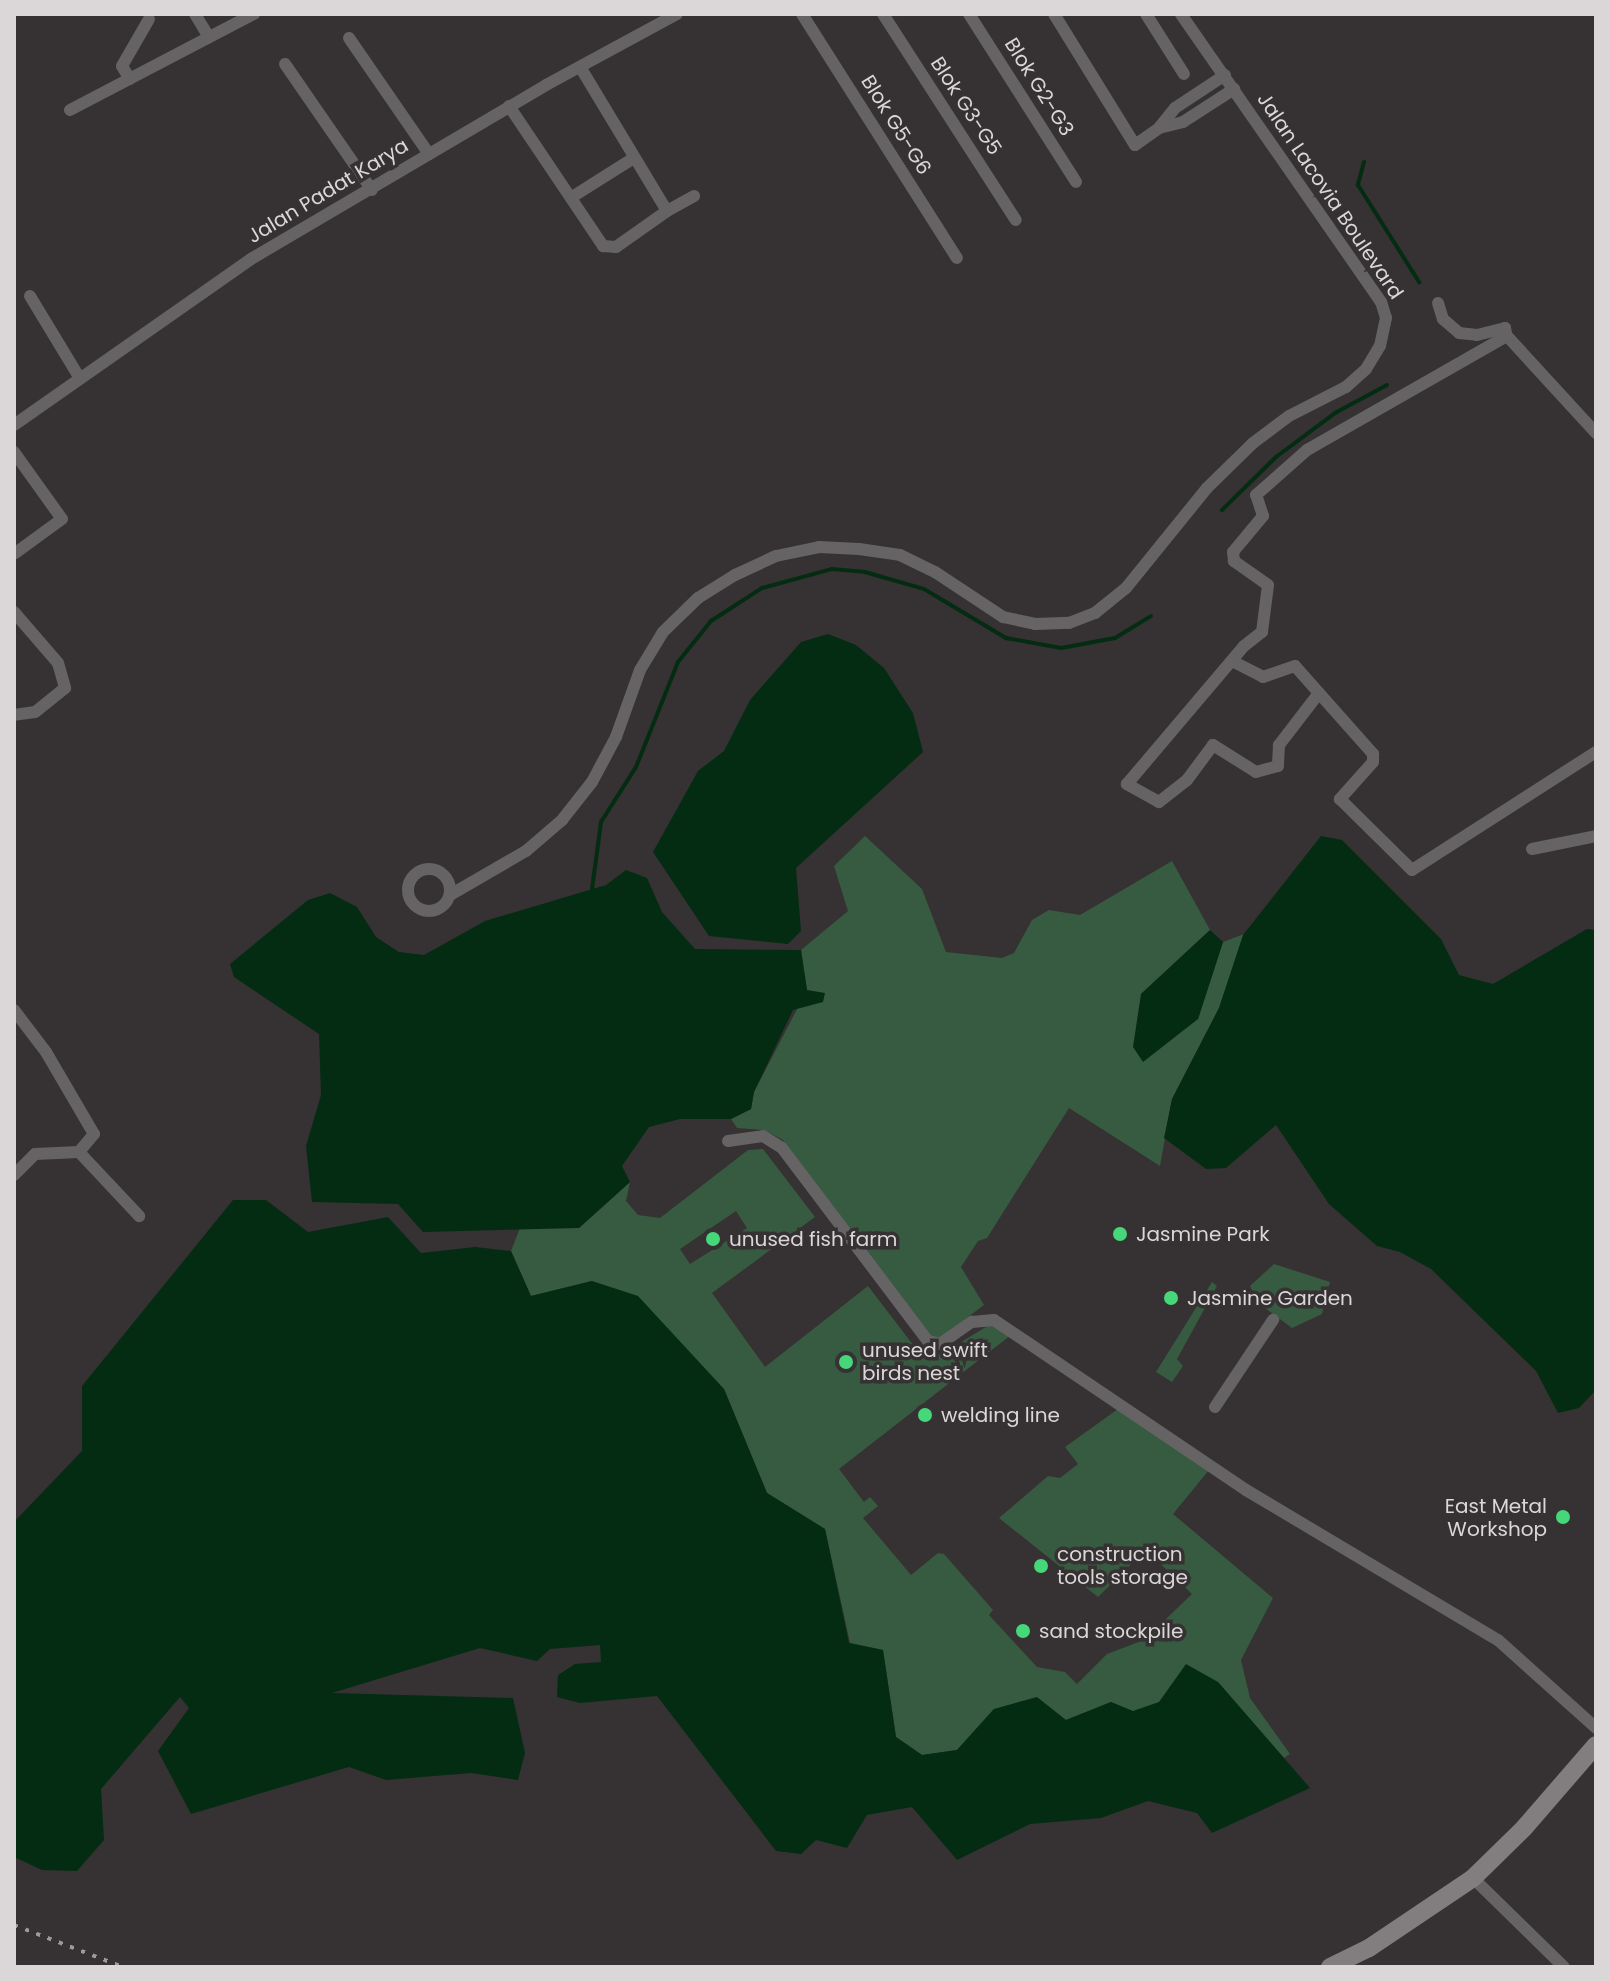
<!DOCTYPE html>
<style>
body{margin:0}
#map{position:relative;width:1610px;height:1981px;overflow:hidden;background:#363132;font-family:Poppins,sans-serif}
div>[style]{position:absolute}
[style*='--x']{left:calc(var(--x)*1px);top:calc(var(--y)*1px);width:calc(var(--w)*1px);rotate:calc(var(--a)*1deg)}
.green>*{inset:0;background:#375b40}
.water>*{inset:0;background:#042c12}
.stream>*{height:4px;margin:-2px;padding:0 2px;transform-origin:2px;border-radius:2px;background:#042c12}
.street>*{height:12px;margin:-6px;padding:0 6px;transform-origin:6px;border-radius:6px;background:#656364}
.street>.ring{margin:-6px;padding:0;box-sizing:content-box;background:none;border:12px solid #656364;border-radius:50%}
.secondary>*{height:18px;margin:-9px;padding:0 9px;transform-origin:9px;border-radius:9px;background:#827e7f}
.rail>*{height:4px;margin-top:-2px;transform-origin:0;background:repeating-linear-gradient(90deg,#9e9a9b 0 4px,transparent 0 12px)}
.dots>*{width:22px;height:22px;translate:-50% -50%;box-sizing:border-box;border:4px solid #363132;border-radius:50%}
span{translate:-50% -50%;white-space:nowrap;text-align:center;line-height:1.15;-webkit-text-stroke:7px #363132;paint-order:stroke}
.street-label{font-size:20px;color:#dbd7d8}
.poi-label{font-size:20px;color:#dbd7d8}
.left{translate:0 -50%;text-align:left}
.right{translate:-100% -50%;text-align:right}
.frame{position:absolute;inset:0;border:16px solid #dbd7d8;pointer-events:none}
</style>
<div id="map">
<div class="green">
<div style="clip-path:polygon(865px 836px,922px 889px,946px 952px,1002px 958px,1014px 953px,1032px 920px,1049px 910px,1080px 915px,1172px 861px,1210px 930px,1141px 994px,1198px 1019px,1223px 942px,1244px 934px,1219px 1008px,1172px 1099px,1160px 1166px,1069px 1108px,987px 1238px,978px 1241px,961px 1267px,984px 1305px,940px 1338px,931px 1337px,783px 1140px,764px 1130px,737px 1128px,731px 1119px,751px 1109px,754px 1092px,807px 990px,801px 950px,848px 911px,834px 866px)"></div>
<div style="clip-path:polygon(evenodd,763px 1149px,815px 1217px,712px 1293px,765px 1367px,868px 1286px,917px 1350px,941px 1354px,991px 1324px,1011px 1335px,839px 1469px,864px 1502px,870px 1497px,878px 1506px,863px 1518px,911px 1575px,938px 1553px,944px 1554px,993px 1610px,989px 1615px,1037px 1667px,1065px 1672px,1077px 1684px,1107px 1654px,1144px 1640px,1192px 1594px,1146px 1550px,1098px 1597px,999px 1518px,1048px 1476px,1060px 1478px,1078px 1464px,1065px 1447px,1118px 1409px,1209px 1470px,1173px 1514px,1273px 1598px,1241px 1660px,1250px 1698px,1290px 1754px,1284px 1758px,1218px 1682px,1133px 1712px,1111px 1702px,1066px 1720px,994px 1709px,957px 1750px,922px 1755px,896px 1737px,883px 1650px,850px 1643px,825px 1529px,767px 1493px,724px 1389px,592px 1281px,531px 1296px,511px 1251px,520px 1228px,579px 1228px,630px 1182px,626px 1201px,638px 1215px,660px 1218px,748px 1150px,763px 1149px,736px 1211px,747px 1228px,690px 1264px,680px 1249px,736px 1211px)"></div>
<div style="clip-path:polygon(1274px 1264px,1330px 1282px,1322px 1314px,1292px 1328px,1258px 1303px,1250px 1286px)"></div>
<div style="clip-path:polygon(1212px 1282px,1217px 1286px,1177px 1359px,1183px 1366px,1172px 1382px,1156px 1372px)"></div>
</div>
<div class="water">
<div style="clip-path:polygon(828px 634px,856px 645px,884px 668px,913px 713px,923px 752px,796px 868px,801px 931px,788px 944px,709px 936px,653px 852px,698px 771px,724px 751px,750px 700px,801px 642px)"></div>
<div style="clip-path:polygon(1321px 836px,1342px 840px,1441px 939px,1459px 975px,1493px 984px,1587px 929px,1596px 930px,1596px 1390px,1579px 1408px,1558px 1413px,1536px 1371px,1431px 1269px,1400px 1252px,1377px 1246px,1329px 1204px,1276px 1125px,1226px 1168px,1206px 1169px,1164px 1138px,1172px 1099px,1219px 1008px,1243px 935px)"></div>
<div style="clip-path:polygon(626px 870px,647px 878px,662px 912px,695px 949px,801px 950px,807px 990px,825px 993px,823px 1002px,793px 1010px,754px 1092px,751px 1109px,731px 1119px,680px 1119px,649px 1127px,622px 1166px,630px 1182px,579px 1228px,423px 1232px,398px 1204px,312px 1202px,306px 1146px,321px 1095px,319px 1034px,234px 977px,230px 964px,308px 900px,330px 893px,357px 907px,376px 937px,399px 952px,424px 955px,485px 921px,606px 885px)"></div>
<div style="clip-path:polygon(1210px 930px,1223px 942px,1198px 1019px,1143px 1062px,1133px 1047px,1141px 994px)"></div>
<div style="clip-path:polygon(233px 1200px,266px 1200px,308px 1232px,388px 1217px,421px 1253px,475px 1247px,511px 1251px,531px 1296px,592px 1281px,638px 1296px,724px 1389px,767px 1493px,825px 1529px,849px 1643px,883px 1650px,896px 1737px,922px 1755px,957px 1750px,994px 1709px,1037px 1697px,1066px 1720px,1111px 1702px,1133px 1711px,1159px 1702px,1186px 1664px,1218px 1682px,1310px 1788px,1212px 1833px,1197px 1813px,1148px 1801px,1101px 1818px,1030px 1824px,957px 1860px,912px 1807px,867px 1815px,847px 1848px,816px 1840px,801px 1854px,776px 1851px,657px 1696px,580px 1703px,557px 1697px,558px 1675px,575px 1664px,601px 1662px,600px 1645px,550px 1649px,537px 1661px,480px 1648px,332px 1693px,513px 1698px,525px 1753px,518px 1780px,471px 1773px,386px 1780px,349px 1767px,191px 1814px,158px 1751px,189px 1708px,180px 1697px,101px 1789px,104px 1840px,77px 1871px,42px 1870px,14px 1857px,14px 1522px,82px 1451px,82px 1386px)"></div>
</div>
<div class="stream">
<div style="--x:1364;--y:162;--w:24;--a:105"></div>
<div style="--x:1358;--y:185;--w:115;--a:57.8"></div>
<div style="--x:1222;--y:510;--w:76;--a:-44.5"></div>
<div style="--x:1276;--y:457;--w:74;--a:-36.7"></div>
<div style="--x:1335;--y:413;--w:59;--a:-28.3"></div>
<div style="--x:592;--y:889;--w:68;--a:-82.3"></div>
<div style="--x:601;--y:822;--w:65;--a:-57.5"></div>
<div style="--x:636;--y:767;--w:113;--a:-68.2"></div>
<div style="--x:678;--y:662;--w:53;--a:-51.2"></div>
<div style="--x:711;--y:621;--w:61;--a:-32.9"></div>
<div style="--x:762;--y:588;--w:73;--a:-15.2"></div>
<div style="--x:832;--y:569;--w:33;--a:5"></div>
<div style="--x:865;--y:572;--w:61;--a:16.1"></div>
<div style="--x:924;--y:589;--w:96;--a:30.9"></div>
<div style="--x:1006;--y:638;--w:56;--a:10.3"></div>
<div style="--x:1061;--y:648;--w:55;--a:-10.5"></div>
<div style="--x:1115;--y:638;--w:42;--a:-31.4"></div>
</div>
<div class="street">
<div style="--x:195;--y:14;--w:27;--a:59"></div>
<div style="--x:802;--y:14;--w:289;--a:57.6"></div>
<div style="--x:883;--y:14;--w:245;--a:57.2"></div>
<div style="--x:969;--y:14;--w:199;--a:57.5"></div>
<div style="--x:1054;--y:14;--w:154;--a:58.3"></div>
<div style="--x:1135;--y:145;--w:29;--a:-35"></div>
<div style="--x:1146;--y:14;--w:71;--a:57.7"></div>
<div style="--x:349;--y:38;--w:141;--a:55.4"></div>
<div style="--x:285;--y:64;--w:153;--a:55.4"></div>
<div style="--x:1225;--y:75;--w:60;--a:146.6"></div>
<div style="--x:1175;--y:108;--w:26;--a:129"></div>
<div style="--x:1159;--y:128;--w:25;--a:-14"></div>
<div style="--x:1183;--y:122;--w:61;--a:-32.9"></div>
<div style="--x:130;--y:79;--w:15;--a:-122"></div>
<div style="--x:122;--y:66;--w:54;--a:-60.1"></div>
<div style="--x:509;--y:106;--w:169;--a:56.1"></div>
<div style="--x:603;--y:246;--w:13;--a:4"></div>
<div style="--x:616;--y:247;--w:62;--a:-35.2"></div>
<div style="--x:667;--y:211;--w:168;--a:-121.1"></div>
<div style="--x:70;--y:110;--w:208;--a:-27.6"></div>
<div style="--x:572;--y:197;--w:71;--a:-32.3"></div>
<div style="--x:667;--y:211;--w:31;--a:-29"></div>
<div style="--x:30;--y:296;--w:95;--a:58.8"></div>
<div style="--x:1438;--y:303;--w:17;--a:73"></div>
<div style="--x:1443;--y:319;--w:21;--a:41"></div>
<div style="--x:1459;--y:333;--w:18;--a:6"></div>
<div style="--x:1477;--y:335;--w:29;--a:-14"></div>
<div style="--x:1505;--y:328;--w:5;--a:79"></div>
<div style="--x:14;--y:425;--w:289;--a:-35"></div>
<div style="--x:251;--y:259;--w:342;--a:-30.5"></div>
<div style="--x:546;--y:85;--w:149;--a:-28.5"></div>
<div style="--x:14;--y:452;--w:82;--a:54.4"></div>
<div style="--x:62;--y:519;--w:59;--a:143.9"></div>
<div style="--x:14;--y:612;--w:67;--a:49.2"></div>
<div style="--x:58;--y:663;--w:26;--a:74"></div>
<div style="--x:65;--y:688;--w:38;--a:141"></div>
<div style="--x:35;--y:712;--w:21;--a:172"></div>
<div style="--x:1232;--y:661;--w:35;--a:27"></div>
<div style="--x:1263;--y:677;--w:34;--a:-19"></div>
<div style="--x:1295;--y:666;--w:118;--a:48.4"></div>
<div style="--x:1373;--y:754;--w:8;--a:90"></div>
<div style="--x:1373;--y:762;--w:50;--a:131.7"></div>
<div style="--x:1340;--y:799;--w:101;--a:44.6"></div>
<div style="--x:1412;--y:870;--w:219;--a:-32.7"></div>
<div style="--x:1319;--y:693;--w:66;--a:127.6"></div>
<div style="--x:1279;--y:745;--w:21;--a:93"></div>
<div style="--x:1278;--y:766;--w:23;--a:165"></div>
<div style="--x:1256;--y:772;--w:51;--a:-147.9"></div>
<div style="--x:1213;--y:745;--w:44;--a:126.6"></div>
<div style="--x:1187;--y:780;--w:36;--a:142"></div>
<div style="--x:1159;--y:802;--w:37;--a:-151"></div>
<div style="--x:1127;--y:784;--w:181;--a:-49.7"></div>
<div style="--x:1244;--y:646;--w:23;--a:-38"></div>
<div style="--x:1262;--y:632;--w:47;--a:-82.7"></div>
<div style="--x:1268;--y:585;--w:42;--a:-144.8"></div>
<div style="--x:1234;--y:561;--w:9;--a:-96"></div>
<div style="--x:1233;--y:552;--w:47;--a:-50.2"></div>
<div style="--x:1263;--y:516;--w:22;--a:-108"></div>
<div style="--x:1256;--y:495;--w:68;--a:-41.4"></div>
<div style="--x:1307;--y:450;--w:230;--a:-29.7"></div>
<div style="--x:1507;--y:336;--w:132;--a:47.5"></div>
<div style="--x:1532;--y:849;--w:65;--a:-11.5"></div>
<div class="ring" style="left:408px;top:869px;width:30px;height:30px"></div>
<div style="--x:450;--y:895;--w:88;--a:-30.1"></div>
<div style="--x:526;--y:851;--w:48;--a:-40.7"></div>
<div style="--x:562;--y:820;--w:48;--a:-51.7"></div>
<div style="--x:592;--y:782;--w:51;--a:-61.9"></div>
<div style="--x:616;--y:737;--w:71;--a:-70.3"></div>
<div style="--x:640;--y:670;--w:44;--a:-58.8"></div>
<div style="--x:663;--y:632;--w:49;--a:-44.2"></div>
<div style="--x:698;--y:598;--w:44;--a:-31.9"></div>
<div style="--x:735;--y:575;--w:45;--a:-24.9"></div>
<div style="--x:776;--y:556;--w:44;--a:-11.8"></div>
<div style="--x:819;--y:547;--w:40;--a:2.9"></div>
<div style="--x:859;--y:549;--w:41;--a:8.3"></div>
<div style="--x:900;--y:555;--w:39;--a:26"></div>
<div style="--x:935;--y:572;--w:82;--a:33.5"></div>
<div style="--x:1003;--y:617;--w:33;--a:12"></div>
<div style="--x:1035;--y:624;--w:34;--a:-2"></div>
<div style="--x:1069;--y:623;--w:28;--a:-21"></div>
<div style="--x:1095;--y:613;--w:40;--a:-39"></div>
<div style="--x:1126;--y:588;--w:129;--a:-51"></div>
<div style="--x:1207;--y:488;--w:64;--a:-44.4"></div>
<div style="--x:1253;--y:443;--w:45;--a:-36.9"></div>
<div style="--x:1289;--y:416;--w:64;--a:-27"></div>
<div style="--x:1346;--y:387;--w:27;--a:-42"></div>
<div style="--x:1366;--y:369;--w:27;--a:-59"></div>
<div style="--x:1380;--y:346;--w:29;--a:-78"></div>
<div style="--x:1386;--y:318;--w:17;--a:-107"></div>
<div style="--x:1381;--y:302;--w:351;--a:-124.8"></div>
<div style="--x:14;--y:1010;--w:53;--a:52.7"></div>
<div style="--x:46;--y:1052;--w:95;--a:59.7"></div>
<div style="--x:94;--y:1134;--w:23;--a:130"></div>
<div style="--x:79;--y:1152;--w:44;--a:177.4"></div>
<div style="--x:35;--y:1154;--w:30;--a:135"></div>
<div style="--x:728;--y:1141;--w:35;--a:-8"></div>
<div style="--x:763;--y:1136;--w:22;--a:32"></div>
<div style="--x:782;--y:1148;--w:242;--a:52.9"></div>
<div style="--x:928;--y:1341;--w:12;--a:14"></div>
<div style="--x:940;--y:1344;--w:39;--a:-35"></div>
<div style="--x:972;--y:1322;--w:22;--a:-5"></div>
<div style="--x:994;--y:1320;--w:304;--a:34"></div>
<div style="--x:1246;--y:1490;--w:293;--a:30.8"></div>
<div style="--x:1498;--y:1640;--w:132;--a:41.9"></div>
<div style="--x:79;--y:1152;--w:88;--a:46.8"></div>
<div style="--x:1215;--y:1407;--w:105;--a:-56.3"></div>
<div style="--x:1473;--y:1878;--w:127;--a:44.4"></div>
</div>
<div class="secondary">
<div style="--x:1330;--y:1967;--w:43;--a:-26"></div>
<div style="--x:1369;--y:1948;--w:125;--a:-33.9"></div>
<div style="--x:1473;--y:1878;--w:71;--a:-44.4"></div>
<div style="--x:1524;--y:1828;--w:110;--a:-49.1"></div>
</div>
<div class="rail">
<div style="--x:14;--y:1925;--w:117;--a:21.1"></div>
</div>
<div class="dots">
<div style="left:1120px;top:1234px;background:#46d77a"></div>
<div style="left:713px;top:1239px;background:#46d77a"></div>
<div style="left:1171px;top:1298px;background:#46d77a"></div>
<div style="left:846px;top:1362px;background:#46d77a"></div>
<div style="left:925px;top:1415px;background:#46d77a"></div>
<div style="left:1563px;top:1517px;background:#46d77a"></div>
<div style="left:1041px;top:1566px;background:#46d77a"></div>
<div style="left:1023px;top:1631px;background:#46d77a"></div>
</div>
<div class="street-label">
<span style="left:1039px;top:87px;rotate:58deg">Blok G2-G3</span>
<span style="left:966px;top:106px;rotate:57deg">Blok G3-G5</span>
<span style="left:896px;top:125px;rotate:58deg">Blok G5-G6</span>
<span style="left:328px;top:191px;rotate:-31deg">Jalan Padat Karya</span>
<span style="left:1330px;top:196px;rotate:56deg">Jalan Lacovia Boulevard</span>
</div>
<div class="poi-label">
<span class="left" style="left:1136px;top:1234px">Jasmine Park</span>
<span class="left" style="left:729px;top:1239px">unused fish farm</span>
<span class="left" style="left:1187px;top:1298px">Jasmine Garden</span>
<span class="left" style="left:862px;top:1362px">unused swift<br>birds nest</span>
<span class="left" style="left:941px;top:1415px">welding line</span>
<span class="right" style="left:1547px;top:1518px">East Metal<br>Workshop</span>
<span class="left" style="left:1057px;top:1566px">construction<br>tools storage</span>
<span class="left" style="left:1039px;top:1631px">sand stockpile</span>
</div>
<div class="frame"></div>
</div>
